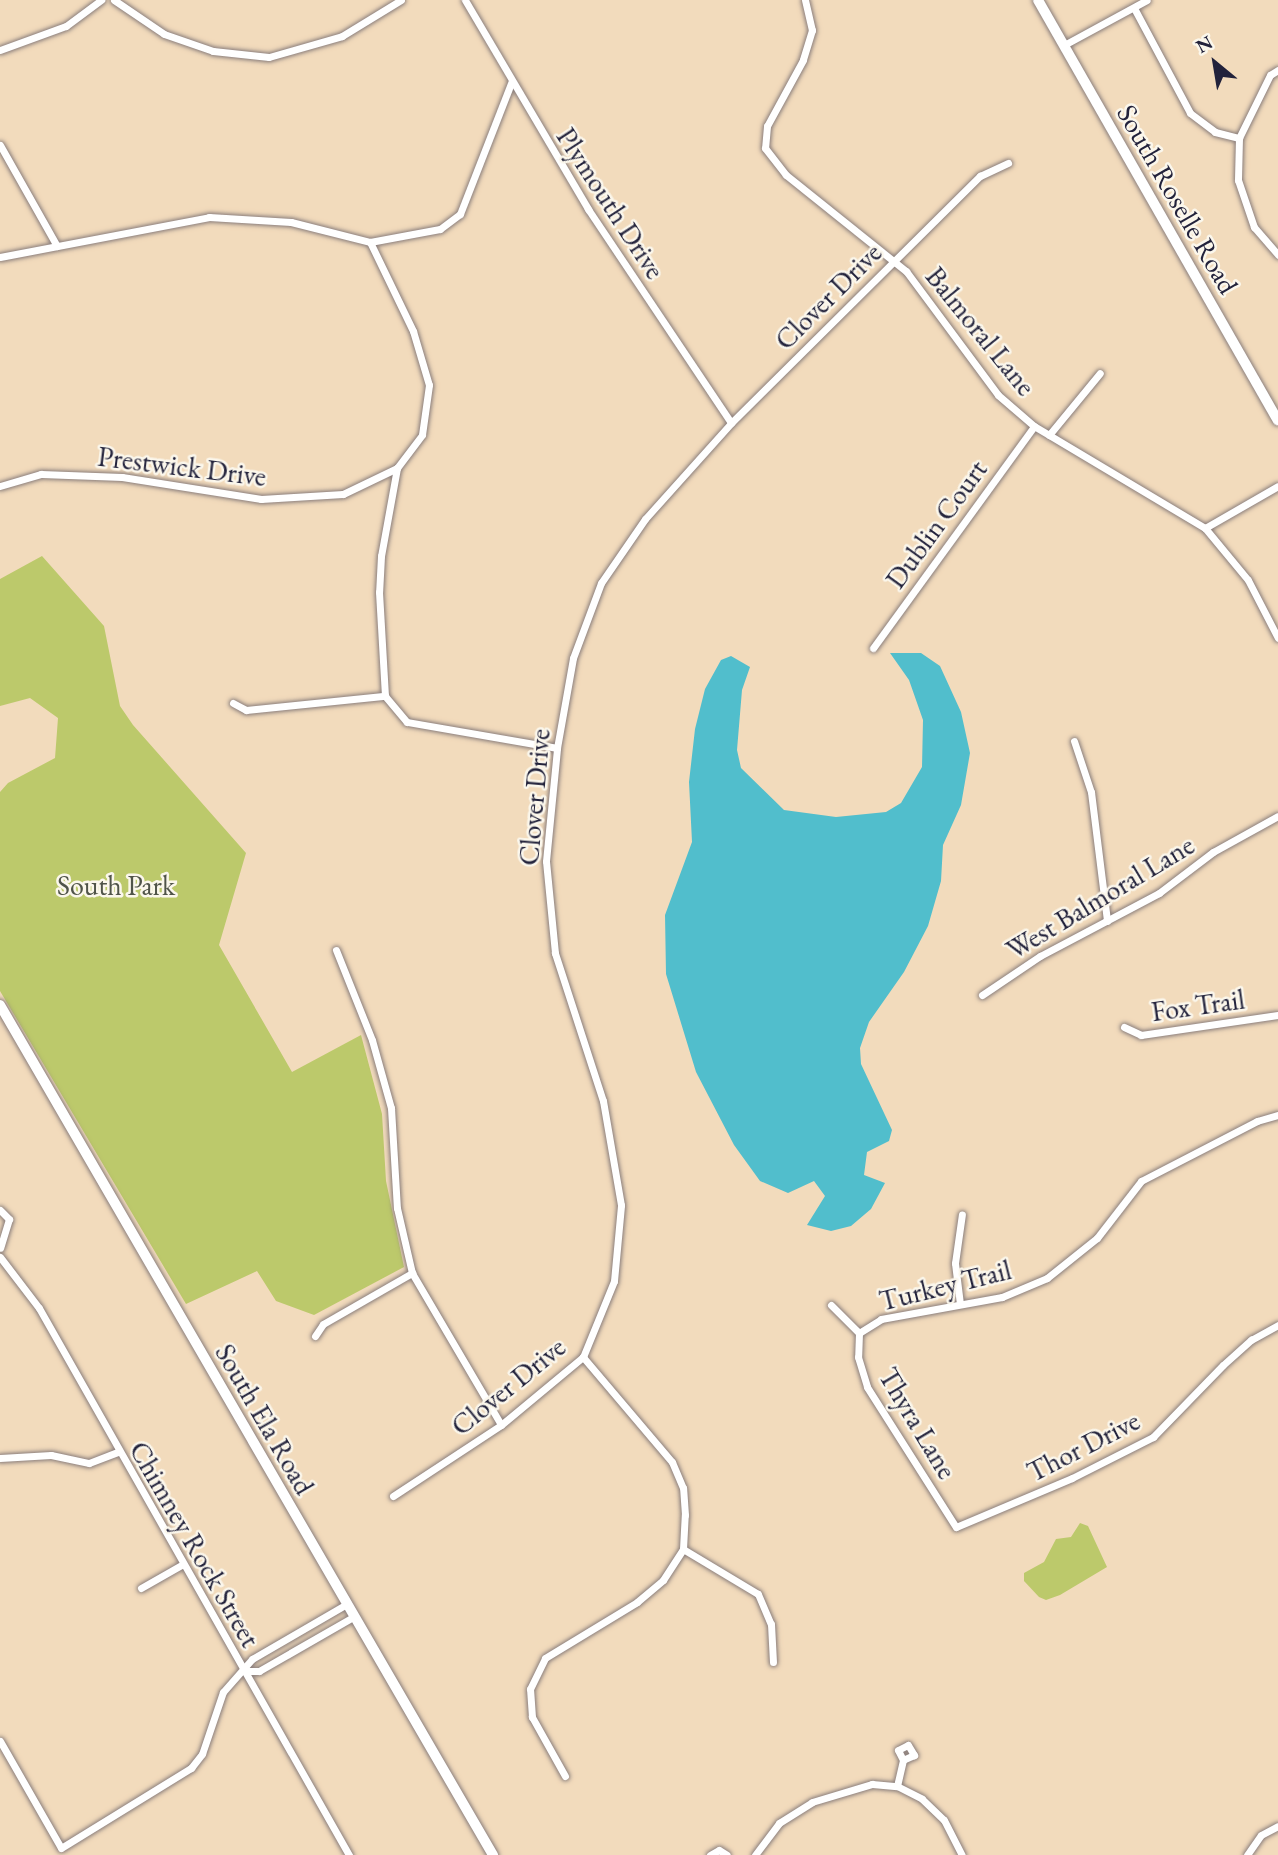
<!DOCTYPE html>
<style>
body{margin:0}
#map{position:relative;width:1278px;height:1855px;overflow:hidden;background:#f2dbbc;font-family:"EB Garamond",serif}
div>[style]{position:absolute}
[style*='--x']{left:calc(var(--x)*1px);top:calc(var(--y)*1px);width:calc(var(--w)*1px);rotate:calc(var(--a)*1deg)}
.green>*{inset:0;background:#bcc96b}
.water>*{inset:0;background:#51becc}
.roads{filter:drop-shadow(0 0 2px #8a7e7c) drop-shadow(0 0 2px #8a7e7c)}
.minor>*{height:7px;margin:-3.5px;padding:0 3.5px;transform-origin:3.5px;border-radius:3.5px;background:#fff}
.secondary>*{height:10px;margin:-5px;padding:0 5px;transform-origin:5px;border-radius:5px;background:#fff}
span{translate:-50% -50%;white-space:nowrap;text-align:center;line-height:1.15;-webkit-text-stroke:5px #fbf7ec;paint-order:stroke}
.street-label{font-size:28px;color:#22223b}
.park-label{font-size:28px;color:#505449}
.north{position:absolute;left:1180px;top:28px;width:70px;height:70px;-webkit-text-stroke:5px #fbf7ec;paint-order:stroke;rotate:330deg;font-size:19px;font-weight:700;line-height:28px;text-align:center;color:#22223b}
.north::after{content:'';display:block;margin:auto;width:24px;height:32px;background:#22223b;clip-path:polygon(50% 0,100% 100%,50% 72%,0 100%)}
</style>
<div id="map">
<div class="green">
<div style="clip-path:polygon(42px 556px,104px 626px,120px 706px,133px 725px,246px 853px,219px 945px,292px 1072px,361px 1035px,382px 1114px,386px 1181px,404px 1267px,314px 1315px,276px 1301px,257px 1271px,186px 1304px,0 991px,0 792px,8px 783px,55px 758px,58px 718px,30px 698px,0 706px,0 579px)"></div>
<div style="clip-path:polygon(1080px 1523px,1088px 1526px,1107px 1567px,1060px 1595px,1046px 1600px,1039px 1597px,1024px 1581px,1024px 1573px,1044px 1562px,1056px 1539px,1071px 1537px)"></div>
</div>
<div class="water">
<div style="clip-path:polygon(890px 653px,921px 653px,940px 666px,961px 712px,970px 753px,961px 805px,943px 845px,941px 881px,928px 926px,904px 972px,869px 1022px,860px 1048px,861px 1064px,892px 1130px,889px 1141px,867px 1152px,864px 1175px,885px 1183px,871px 1209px,851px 1226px,831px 1231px,807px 1225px,825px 1196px,814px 1181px,788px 1193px,760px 1181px,734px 1145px,696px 1072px,666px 974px,665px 915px,692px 842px,689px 782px,695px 729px,705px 689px,721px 660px,731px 656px,750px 667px,742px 690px,737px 750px,741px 768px,784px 810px,836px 817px,886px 812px,901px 803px,922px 767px,923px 720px,909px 680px)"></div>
</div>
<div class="roads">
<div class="minor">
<div style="--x:114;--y:0;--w:60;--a:34.2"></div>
<div style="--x:164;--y:34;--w:52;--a:19.1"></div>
<div style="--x:213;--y:51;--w:56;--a:6.1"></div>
<div style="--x:269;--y:57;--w:76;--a:-16"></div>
<div style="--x:342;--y:36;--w:69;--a:-31.4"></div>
<div style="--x:465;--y:0;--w:243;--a:59.5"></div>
<div style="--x:588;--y:209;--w:257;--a:56.2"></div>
<div style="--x:805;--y:0;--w:31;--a:77"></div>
<div style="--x:812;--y:30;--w:31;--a:107"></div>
<div style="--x:803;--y:60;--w:75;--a:118.6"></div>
<div style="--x:767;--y:126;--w:22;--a:95"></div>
<div style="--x:765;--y:148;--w:34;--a:52"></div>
<div style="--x:786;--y:175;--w:154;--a:38.7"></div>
<div style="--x:906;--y:271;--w:154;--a:53.4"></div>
<div style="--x:998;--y:395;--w:48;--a:40.7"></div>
<div style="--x:1034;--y:426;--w:199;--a:30.8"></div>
<div style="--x:1205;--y:528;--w:67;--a:50.4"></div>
<div style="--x:1248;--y:580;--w:65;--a:62.7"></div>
<div style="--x:1134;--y:8;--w:119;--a:61.9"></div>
<div style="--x:1190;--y:113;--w:31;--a:37"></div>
<div style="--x:1215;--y:132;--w:25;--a:14"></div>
<div style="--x:1064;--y:45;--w:94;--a:-28.5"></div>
<div style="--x:0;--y:50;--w:70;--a:-20"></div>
<div style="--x:66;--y:26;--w:44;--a:-36.6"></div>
<div style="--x:1278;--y:70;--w:9;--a:148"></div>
<div style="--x:1270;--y:75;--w:70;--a:116.2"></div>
<div style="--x:1239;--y:138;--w:42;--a:91.4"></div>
<div style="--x:1238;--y:180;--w:50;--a:71.2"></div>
<div style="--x:1254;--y:227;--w:37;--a:49"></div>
<div style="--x:0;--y:145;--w:116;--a:60.6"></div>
<div style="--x:370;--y:242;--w:99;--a:64.2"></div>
<div style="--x:413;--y:331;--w:56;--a:73.5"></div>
<div style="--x:429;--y:385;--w:50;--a:98"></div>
<div style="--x:422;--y:435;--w:41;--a:127.1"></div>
<div style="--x:397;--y:468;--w:89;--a:100.3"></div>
<div style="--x:381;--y:556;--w:36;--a:93"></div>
<div style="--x:379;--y:592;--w:104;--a:86.7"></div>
<div style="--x:385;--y:696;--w:34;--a:50"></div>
<div style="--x:407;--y:722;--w:152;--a:9.8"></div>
<div style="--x:0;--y:257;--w:213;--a:-10.8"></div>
<div style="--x:209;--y:217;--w:82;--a:3.5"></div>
<div style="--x:291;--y:222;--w:81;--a:14.2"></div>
<div style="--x:370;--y:242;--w:71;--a:-10.5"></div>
<div style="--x:440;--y:229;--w:25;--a:-37"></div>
<div style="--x:460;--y:214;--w:141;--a:-68.7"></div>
<div style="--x:1049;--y:435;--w:80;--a:-50.6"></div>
<div style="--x:0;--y:486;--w:43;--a:-16.3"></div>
<div style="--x:41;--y:474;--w:81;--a:2.1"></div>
<div style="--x:122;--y:477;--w:141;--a:9"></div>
<div style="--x:261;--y:499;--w:82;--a:-3.5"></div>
<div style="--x:343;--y:494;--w:60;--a:-25.7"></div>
<div style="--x:1205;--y:528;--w:84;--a:-29.9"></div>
<div style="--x:873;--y:648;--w:274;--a:-54"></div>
<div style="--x:233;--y:703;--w:15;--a:28"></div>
<div style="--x:246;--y:710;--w:140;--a:-5.8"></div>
<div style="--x:1074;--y:741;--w:54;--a:71.6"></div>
<div style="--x:1091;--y:792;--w:130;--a:82.9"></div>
<div style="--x:336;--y:950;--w:97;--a:68.2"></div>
<div style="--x:372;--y:1040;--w:71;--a:74.4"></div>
<div style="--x:391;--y:1108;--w:100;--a:86.6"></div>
<div style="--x:397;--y:1208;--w:67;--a:77"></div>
<div style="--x:412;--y:1273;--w:176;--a:59.6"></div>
<div style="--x:982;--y:995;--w:70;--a:-33.9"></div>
<div style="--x:1040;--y:956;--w:135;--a:-27.9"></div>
<div style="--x:1159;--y:893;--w:68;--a:-37.2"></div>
<div style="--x:1213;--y:852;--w:74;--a:-29"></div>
<div style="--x:1124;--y:1027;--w:19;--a:25"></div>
<div style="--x:1141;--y:1035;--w:138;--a:-8.3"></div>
<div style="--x:0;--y:1210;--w:13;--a:45"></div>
<div style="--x:9;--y:1219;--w:30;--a:107"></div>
<div style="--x:0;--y:1257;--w:64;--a:52.6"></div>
<div style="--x:39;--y:1308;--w:629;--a:60.46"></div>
<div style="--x:960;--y:1304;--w:41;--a:-97"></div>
<div style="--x:955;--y:1263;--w:49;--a:-81.9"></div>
<div style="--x:831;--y:1305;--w:40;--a:45"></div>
<div style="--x:859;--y:1333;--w:24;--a:92"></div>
<div style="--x:858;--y:1357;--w:31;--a:73"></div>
<div style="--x:867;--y:1387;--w:166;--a:57.6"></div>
<div style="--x:956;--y:1527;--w:126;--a:-22.9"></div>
<div style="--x:1072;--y:1478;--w:91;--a:-26.8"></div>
<div style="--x:1153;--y:1437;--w:100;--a:-45.8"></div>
<div style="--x:1223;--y:1365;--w:38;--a:-42"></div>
<div style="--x:1251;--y:1340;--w:31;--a:-29"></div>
<div style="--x:859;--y:1333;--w:26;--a:-32"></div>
<div style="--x:881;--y:1319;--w:123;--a:-10.3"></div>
<div style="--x:1002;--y:1297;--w:49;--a:-22.9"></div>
<div style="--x:1047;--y:1278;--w:64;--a:-38.7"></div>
<div style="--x:1097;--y:1238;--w:72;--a:-52.3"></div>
<div style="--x:1141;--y:1181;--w:131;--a:-27.3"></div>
<div style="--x:1257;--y:1121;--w:22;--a:-16"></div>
<div style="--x:315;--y:1336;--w:14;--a:-56"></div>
<div style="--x:323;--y:1324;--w:103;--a:-29.8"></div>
<div style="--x:0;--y:1458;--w:51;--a:-3.4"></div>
<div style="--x:51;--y:1455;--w:39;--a:12"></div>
<div style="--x:89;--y:1463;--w:31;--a:-21"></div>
<div style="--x:393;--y:1496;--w:129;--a:-33.3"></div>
<div style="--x:501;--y:1425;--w:107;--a:-39.7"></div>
<div style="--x:583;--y:1357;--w:82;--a:-67.8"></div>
<div style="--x:614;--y:1281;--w:76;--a:-84.7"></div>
<div style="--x:621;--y:1205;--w:106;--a:-99.8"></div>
<div style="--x:603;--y:1101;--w:156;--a:-108"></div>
<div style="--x:555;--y:953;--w:92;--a:-95.6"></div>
<div style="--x:546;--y:861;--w:114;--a:-84.4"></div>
<div style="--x:557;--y:748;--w:91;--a:-79.9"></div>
<div style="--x:573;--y:658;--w:80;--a:-69.5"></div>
<div style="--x:601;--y:583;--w:78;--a:-55.5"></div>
<div style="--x:645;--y:519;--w:129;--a:-48.1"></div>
<div style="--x:731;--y:423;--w:351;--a:-44.8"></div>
<div style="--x:980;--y:176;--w:31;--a:-25"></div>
<div style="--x:683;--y:1549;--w:87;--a:31"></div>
<div style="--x:758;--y:1594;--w:33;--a:67"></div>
<div style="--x:771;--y:1624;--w:38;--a:87"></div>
<div style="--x:141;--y:1588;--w:48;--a:-29.7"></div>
<div style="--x:244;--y:1671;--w:15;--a:0"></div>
<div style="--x:259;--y:1671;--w:108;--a:-29.9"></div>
<div style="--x:0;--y:1741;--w:123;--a:60.3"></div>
<div style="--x:61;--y:1848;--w:153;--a:-31.6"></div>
<div style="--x:191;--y:1768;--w:18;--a:-52"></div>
<div style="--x:202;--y:1754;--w:65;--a:-71.3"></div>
<div style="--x:223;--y:1692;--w:44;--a:-48.7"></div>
<div style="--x:252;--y:1659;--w:108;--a:-30.1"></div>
<div style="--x:565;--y:1776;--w:68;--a:-119.2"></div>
<div style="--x:532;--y:1717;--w:28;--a:-94"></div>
<div style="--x:530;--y:1689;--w:34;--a:-64"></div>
<div style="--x:545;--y:1658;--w:108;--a:-31.3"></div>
<div style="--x:637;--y:1602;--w:34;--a:-40"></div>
<div style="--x:663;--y:1580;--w:37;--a:-57"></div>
<div style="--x:683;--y:1549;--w:34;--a:-87"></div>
<div style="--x:685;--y:1515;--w:27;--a:-94"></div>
<div style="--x:683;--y:1488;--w:28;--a:-113"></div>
<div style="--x:672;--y:1462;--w:138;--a:-130.3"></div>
<div style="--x:897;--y:1786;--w:27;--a:-77"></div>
<div style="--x:903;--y:1760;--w:11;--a:-117"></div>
<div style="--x:898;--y:1750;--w:11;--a:-27"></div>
<div style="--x:908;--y:1745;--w:12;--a:59"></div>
<div style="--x:914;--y:1755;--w:12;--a:156"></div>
<div style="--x:710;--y:1855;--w:10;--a:-29"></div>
<div style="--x:719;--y:1850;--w:9;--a:32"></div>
<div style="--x:755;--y:1855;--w:40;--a:-53"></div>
<div style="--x:779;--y:1823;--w:39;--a:-32"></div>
<div style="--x:812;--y:1802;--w:63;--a:-16.7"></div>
<div style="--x:872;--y:1784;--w:25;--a:5"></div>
<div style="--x:897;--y:1786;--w:28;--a:27"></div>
<div style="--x:922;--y:1799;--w:30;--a:44"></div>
<div style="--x:944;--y:1820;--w:39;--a:63"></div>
<div style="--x:1247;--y:1855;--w:24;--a:-55"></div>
<div style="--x:1261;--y:1835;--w:19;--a:-28"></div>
</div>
<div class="secondary">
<div style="--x:1038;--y:0;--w:484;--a:60.3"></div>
<div style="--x:0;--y:1005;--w:983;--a:59.89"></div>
</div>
</div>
<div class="street-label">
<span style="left:1178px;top:199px;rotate:60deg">South Roselle Road</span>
<span style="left:611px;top:203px;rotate:57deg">Plymouth Drive</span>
<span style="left:828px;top:296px;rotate:-45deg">Clover Drive</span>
<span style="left:981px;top:331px;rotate:51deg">Balmoral Lane</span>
<span style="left:182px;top:466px;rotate:7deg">Prestwick Drive</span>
<span style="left:936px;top:524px;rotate:-54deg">Dublin Court</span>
<span style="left:534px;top:797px;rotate:-85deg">Clover Drive</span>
<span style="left:1100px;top:897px;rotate:-31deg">West Balmoral Lane</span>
<span style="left:1198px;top:1005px;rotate:-8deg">Fox Trail</span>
<span style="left:945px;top:1285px;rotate:-14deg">Turkey Trail</span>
<span style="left:508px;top:1386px;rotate:-39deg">Clover Drive</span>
<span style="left:265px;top:1419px;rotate:60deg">South Ela Road</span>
<span style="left:918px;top:1423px;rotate:59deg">Thyra Lane</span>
<span style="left:1083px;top:1446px;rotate:-27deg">Thor Drive</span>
<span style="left:195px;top:1544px;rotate:60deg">Chimney Rock Street</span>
</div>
<div class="park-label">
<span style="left:116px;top:885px">South Park</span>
</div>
<div class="north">N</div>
</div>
